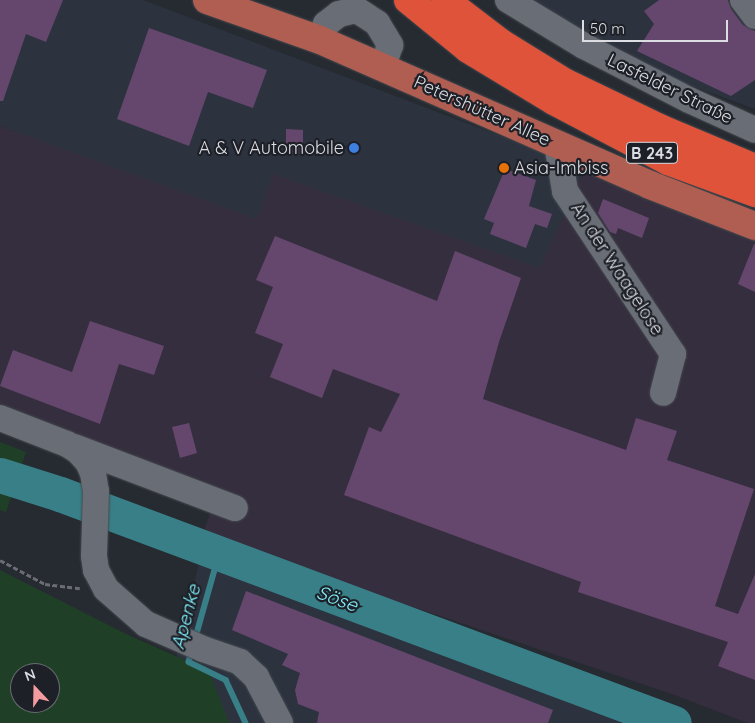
<!DOCTYPE html>
<meta charset="utf-8">
<style>
body{margin:0}
#map{position:relative;width:755px;height:723px;overflow:hidden;background:#262a31;font-family:Quicksand,sans-serif}
div>[style]{position:absolute}
[style*='--x']{left:calc(var(--x)*1px);top:calc(var(--y)*1px);width:calc(var(--w)*1px);rotate:calc(var(--a)*1deg)}
.built>*{inset:0;background:#2c333f}
.industrial>*{inset:0;background:#352e3e}
.green>*{inset:0;background:#1f4026}
.stream>*{height:5.5px;margin:-2.75px;padding:0 2.75px;transform-origin:2.75px;border-radius:2.75px;background:#387f87}
.river>*{height:35px;margin:-17.5px;padding:0 17.5px;transform-origin:17.5px;border-radius:17.5px;background:#387f87}
.building>*{inset:0;background:#65476e}
.path>*{height:3px;margin-top:-1.5px;transform-origin:0;background:repeating-linear-gradient(90deg,#6a6d73 0 5px,transparent 0 7.5px)}
.roads{filter:drop-shadow(0 0 1px #44484d) drop-shadow(0 0 1px #44484d)}
.minor>*{height:26px;margin:-13px;padding:0 13px;transform-origin:13px;border-radius:13px;background:#696d75}
.major>*{height:28px;margin:-14px;padding:0 14px;transform-origin:14px;border-radius:14px;background:#b05d52}
.highway>*{height:28px;margin:-14px;padding:0 14px;transform-origin:14px;border-radius:14px;background:#df533b}
.dots>*{width:14px;height:14px;translate:-50% -50%;box-sizing:border-box;border:2px solid #1d2027;border-radius:50%}
span{translate:-50% -50%;white-space:nowrap;text-align:center;line-height:1.15;-webkit-text-stroke:4.5px #1d2027;paint-order:stroke}
.shield-label span{padding:1px 4px;background:#1d2027;border:1px solid;border-radius:4px;-webkit-text-stroke-width:0}
.shield-label{font-size:16px;color:#dbdde2;font-weight:700}
.street-label{font-size:18px;color:#dbdde2}
.poi-label{font-size:18px;color:#dbdde2}
.right{translate:-100% -50%;text-align:right}
.left{translate:0 -50%;text-align:left}
.water-label{font-size:19px;color:#81eefa;font-style:italic}
.north{position:absolute;left:10px;top:663px;width:50px;height:50px;box-sizing:border-box;background:#1d2027;border:1px solid #696c72;border-radius:50%;rotate:339deg;font-size:14px;font-weight:700;line-height:20px;text-align:center;color:#dbdde2}
.north::after{content:'';display:block;margin:auto;width:18px;height:22px;background:#f49b9f;clip-path:polygon(50% 0,100% 100%,50% 72%,0 100%)}
.scale{position:absolute;left:582px;top:20px;width:146px;height:22px;box-sizing:border-box;border:2px solid #dbdde2;border-top:0;padding-left:6px;font-size:15px;line-height:18px;white-space:nowrap;color:#dbdde2;-webkit-text-stroke:4px #1d2027;paint-order:stroke}
</style>
<div id="map">
<div class="built">
<div style="clip-path:polygon(0 0,143px 0,755px 233px,755px 406px,0 126px)"></div>
<div style="clip-path:polygon(530px 0,755px 0,755px 109px,665px 76px)"></div>
<div style="clip-path:polygon(200px 559px,642px 723px,204px 723px,168px 691px)"></div>
</div>
<div class="industrial">
<div style="clip-path:polygon(0 126px,257px 219px,273px 174px,540px 268px,583px 172px,755px 240px,755px 723px,748px 723px,672px 694px,202px 536px,212px 508px,0 427px)"></div>
</div>
<div class="green">
<div style="clip-path:polygon(0 442px,26px 452px,6px 512px,0 510px)"></div>
<div style="clip-path:polygon(evenodd,0 570px,124px 633px,209px 671px,229px 723px,0 723px,0 570px,20px 673px,50px 673px,50px 703px,20px 703px,20px 673px)"></div>
</div>
<div class="stream">
<div style="--x:195;--y:639;--w:88;--a:-74.2"></div>
<div style="--x:192;--y:651;--w:11;--a:105"></div>
<div style="--x:189;--y:662;--w:41;--a:25.9"></div>
<div style="--x:226;--y:680;--w:47;--a:65.1"></div>
</div>
<div class="river">
<div style="--x:0;--y:475;--w:63;--a:17.6"></div>
<div style="--x:60;--y:494;--w:655;--a:20.45"></div>
</div>
<div class="building">
<div style="clip-path:polygon(0 0,63px 0,46px 42px,26px 34px,3px 101px,0 101px)"></div>
<div style="clip-path:polygon(659px 0,728px 0,731px 9px,743px 25px,755px 31px,755px 80px,731px 96px,637px 51px,654px 24px,644px 11px)"></div>
<div style="clip-path:polygon(149px 28px,267px 70px,253px 108px,208px 92px,189px 146px,117px 119px)"></div>
<div style="clip-path:polygon(286px 129px,303px 130px,303px 154px,286px 153px)"></div>
<div style="clip-path:polygon(505px 169px,536px 180px,529px 206px,552px 214px,547px 228px,535px 224px,526px 248px,490px 234px,494px 223px,484px 219px)"></div>
<div style="clip-path:polygon(603px 199px,649px 218px,642px 238px,618px 228px,616px 234px,610px 232px,598px 213px)"></div>
<div style="clip-path:polygon(275px 236px,437px 301px,455px 251px,521px 278px,499px 342px,483px 399px,626px 450px,636px 418px,677px 431px,667px 460px,754px 489px,715px 606px,738px 614px,755px 574px,755px 680px,718px 666px,728px 642px,578px 592px,581px 582px,344px 495px,369px 427px,381px 432px,400px 394px,333px 369px,322px 398px,270px 377px,283px 344px,255px 333px,273px 287px,256px 280px)"></div>
<div style="clip-path:polygon(754px 244px,755px 244px,755px 292px,738px 284px)"></div>
<div style="clip-path:polygon(90px 321px,164px 346px,154px 375px,119px 364px,100px 424px,0 386px,13px 350px,72px 372px)"></div>
<div style="clip-path:polygon(189px 423px,197px 453px,180px 458px,172px 427px)"></div>
<div style="clip-path:polygon(246px 591px,553px 710px,548px 723px,317px 723px,319px 712px,298px 704px,295px 690px,300px 673px,282px 665px,288px 654px,232px 630px)"></div>
</div>
<div class="path">
<div style="--x:0;--y:560;--w:51;--a:28.1"></div>
<div style="--x:45;--y:584;--w:35;--a:7"></div>
</div>
<div class="roads">
<div class="minor">
<div style="--x:508;--y:0;--w:89;--a:31.2"></div>
<div style="--x:584;--y:46;--w:118;--a:27.2"></div>
<div style="--x:689;--y:100;--w:72;--a:24.4"></div>
<div style="--x:743;--y:0;--w:20;--a:53"></div>
<div style="--x:320;--y:40;--w:17;--a:-69"></div>
<div style="--x:326;--y:24;--w:16;--a:-38"></div>
<div style="--x:339;--y:14;--w:18;--a:-13"></div>
<div style="--x:357;--y:10;--w:24;--a:33"></div>
<div style="--x:377;--y:23;--w:26;--a:59"></div>
<div style="--x:390;--y:45;--w:23;--a:108"></div>
<div style="--x:557;--y:144;--w:48;--a:80.3"></div>
<div style="--x:565;--y:191;--w:196;--a:56.5"></div>
<div style="--x:673;--y:354;--w:40;--a:104.4"></div>
<div style="--x:0;--y:418;--w:72;--a:21.2"></div>
<div style="--x:67;--y:444;--w:13;--a:32"></div>
<div style="--x:78;--y:451;--w:15;--a:48"></div>
<div style="--x:88;--y:462;--w:12;--a:66"></div>
<div style="--x:93;--y:473;--w:18;--a:81"></div>
<div style="--x:96;--y:491;--w:65;--a:91.8"></div>
<div style="--x:94;--y:556;--w:14;--a:82"></div>
<div style="--x:96;--y:570;--w:21;--a:62"></div>
<div style="--x:106;--y:589;--w:53;--a:41.2"></div>
<div style="--x:146;--y:624;--w:62;--a:23.7"></div>
<div style="--x:203;--y:649;--w:39;--a:19"></div>
<div style="--x:240;--y:662;--w:22;--a:43"></div>
<div style="--x:256;--y:677;--w:52;--a:62.4"></div>
<div style="--x:74;--y:447;--w:172;--a:20.8"></div>
</div>
<div class="major">
<div style="--x:207;--y:0;--w:120;--a:19.5"></div>
<div style="--x:320;--y:40;--w:360;--a:23.7"></div>
<div style="--x:650;--y:185;--w:113;--a:21.3"></div>
</div>
<div class="highway">
<div style="--x:408;--y:0;--w:77;--a:39.2"></div>
<div style="--x:468;--y:49;--w:100;--a:31.2"></div>
<div style="--x:554;--y:101;--w:129;--a:27.8"></div>
<div style="--x:668;--y:161;--w:93;--a:20.2"></div>
<div style="--x:445;--y:0;--w:71;--a:37.5"></div>
<div style="--x:501;--y:43;--w:76;--a:31.6"></div>
<div style="--x:566;--y:83;--w:106;--a:25.6"></div>
<div style="--x:662;--y:129;--w:101;--a:22.8"></div>
</div>
</div>
<div class="dots">
<div style="left:354px;top:148px;background:#3f7fe0"></div>
<div style="left:504px;top:168px;background:#e8710a"></div>
</div>
<div class="shield-label">
<span style="left:652px;top:153px">B 243</span>
</div>
<div class="street-label">
<span style="left:670px;top:89px;rotate:26deg">Lasfelder Straße</span>
<span style="left:482px;top:111px;rotate:24deg">Petershütter Allee</span>
<span style="left:617px;top:269px;rotate:57deg">An der Waagelose</span>
</div>
<div class="poi-label">
<span class="right" style="left:344px;top:148px">A &amp; V Automobile</span>
<span class="left" style="left:514px;top:168px">Asia-Imbiss</span>
</div>
<div class="water-label">
<span style="left:337px;top:599px;rotate:20deg">Söse</span>
<span style="left:186px;top:617px;rotate:-75deg">Apenke</span>
</div>
<div class="north">N</div>
<div class="scale">50 m</div>
</div>
